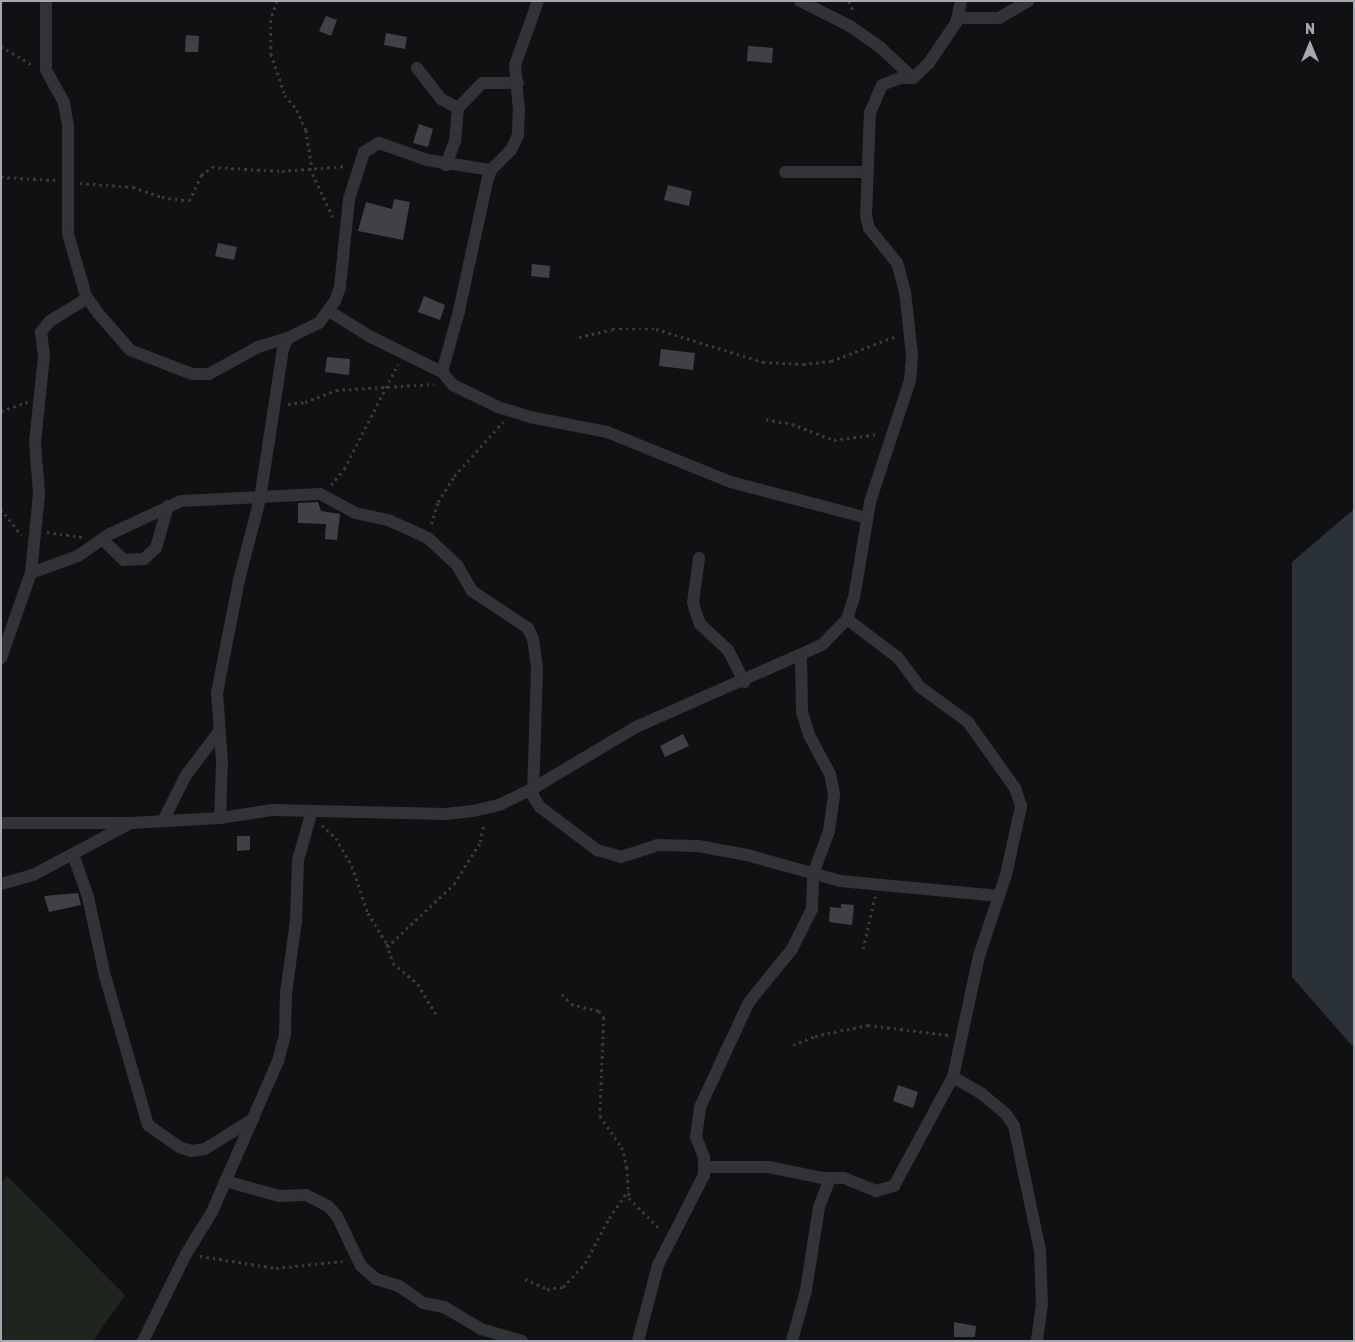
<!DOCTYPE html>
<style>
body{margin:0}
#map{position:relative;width:1355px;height:1342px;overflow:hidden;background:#111113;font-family:Rubik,sans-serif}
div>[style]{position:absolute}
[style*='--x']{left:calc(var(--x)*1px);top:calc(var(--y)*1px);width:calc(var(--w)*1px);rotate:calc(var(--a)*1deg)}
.green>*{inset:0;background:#1e251e}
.water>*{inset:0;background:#2a3238}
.building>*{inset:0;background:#404146}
.path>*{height:2.5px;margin-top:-1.25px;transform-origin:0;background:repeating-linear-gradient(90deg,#383a3e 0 2.5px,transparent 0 6.5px)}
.minor>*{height:12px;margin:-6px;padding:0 6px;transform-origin:6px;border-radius:6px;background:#323337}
span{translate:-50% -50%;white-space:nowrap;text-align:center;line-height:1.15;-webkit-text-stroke:5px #0c0c0e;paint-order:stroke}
.frame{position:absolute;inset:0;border:2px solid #a3a8b3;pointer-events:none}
.north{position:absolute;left:1285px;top:20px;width:50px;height:50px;-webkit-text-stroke:4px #0c0c0e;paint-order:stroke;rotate:0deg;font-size:14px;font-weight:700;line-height:20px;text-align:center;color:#a3a8b3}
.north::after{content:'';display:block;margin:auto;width:18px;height:22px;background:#a3a8b3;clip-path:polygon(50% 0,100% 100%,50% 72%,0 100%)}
</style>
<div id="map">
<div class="green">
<div style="clip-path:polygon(7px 1176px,125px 1295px,93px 1341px,1px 1341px,1px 1183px)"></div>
</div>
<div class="water">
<div style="clip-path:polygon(1354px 509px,1354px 1048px,1292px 977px,1292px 562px)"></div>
</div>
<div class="building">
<div style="clip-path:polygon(326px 16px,337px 20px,331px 36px,319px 31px)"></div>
<div style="clip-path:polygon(386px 33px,407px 37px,405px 49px,384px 45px)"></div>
<div style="clip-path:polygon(186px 35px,199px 36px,198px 52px,185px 52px)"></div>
<div style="clip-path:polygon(748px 46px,773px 48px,772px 63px,747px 61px)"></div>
<div style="clip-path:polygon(419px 124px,433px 129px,428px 147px,413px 143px)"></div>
<div style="clip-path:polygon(668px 185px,692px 191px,689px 206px,664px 200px)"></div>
<div style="clip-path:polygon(394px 199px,410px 202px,403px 240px,358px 231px,366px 202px,392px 209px)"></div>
<div style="clip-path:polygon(218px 243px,237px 247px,234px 260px,215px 256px)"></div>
<div style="clip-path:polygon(532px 264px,550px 266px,549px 278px,531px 276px)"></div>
<div style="clip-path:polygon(424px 296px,445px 305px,440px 320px,418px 312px)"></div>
<div style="clip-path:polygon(661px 349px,695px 353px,693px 370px,659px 366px)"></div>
<div style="clip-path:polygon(327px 357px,350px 359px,349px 375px,325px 372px)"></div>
<div style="clip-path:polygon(318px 502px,321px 511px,340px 514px,337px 540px,325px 539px,326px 524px,298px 523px,298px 503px)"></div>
<div style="clip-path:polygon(683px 734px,689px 746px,665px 757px,660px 746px)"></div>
<div style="clip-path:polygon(237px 836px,250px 836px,250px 850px,237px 851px)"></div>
<div style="clip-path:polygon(78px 893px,81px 905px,49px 912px,44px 896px)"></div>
<div style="clip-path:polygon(841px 904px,854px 905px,852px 925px,829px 922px,830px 907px,841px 908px)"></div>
<div style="clip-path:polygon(898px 1085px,918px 1092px,913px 1108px,893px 1101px)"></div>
<div style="clip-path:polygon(954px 1322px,976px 1326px,975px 1337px,954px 1337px)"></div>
</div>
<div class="path">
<div style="--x:277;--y:1;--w:20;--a:108"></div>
<div style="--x:271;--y:20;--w:34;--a:90"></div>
<div style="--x:271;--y:54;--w:43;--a:71.1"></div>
<div style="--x:285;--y:95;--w:19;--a:51"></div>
<div style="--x:297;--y:110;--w:22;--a:66"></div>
<div style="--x:306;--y:130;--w:37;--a:81"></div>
<div style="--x:849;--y:1;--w:13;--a:67"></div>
<div style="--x:1;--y:46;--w:37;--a:31"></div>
<div style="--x:310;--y:168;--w:54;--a:64.9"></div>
<div style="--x:1;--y:177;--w:54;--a:3.2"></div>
<div style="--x:80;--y:183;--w:53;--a:4.3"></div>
<div style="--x:133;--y:187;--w:31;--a:19"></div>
<div style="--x:162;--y:197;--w:27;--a:8"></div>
<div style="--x:189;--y:201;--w:29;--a:-65"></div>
<div style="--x:201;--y:175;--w:14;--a:-36"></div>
<div style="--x:212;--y:167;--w:70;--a:3.3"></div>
<div style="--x:282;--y:171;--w:65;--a:-4.4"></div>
<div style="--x:579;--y:337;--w:35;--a:-13"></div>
<div style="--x:613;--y:329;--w:43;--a:0"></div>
<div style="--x:656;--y:329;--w:112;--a:17.1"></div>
<div style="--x:763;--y:362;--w:40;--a:2.9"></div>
<div style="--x:803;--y:364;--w:28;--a:-6"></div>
<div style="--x:831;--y:361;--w:70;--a:-21"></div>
<div style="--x:288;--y:404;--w:17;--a:-7"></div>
<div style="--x:305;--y:402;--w:33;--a:-21"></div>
<div style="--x:336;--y:390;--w:98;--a:-3.5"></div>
<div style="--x:1;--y:411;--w:28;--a:-19"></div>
<div style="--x:766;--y:419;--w:26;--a:11"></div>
<div style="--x:792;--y:424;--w:45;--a:20.9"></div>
<div style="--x:834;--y:440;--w:44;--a:-7.8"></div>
<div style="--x:331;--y:485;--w:21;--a:-51"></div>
<div style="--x:344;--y:469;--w:118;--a:-62.8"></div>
<div style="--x:1;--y:509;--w:33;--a:52"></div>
<div style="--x:431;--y:524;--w:23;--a:-72"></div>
<div style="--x:438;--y:502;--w:31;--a:-58"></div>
<div style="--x:454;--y:476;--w:73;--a:-47.8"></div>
<div style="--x:47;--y:532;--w:37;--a:8"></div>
<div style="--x:322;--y:825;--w:19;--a:43"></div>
<div style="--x:336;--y:838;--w:32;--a:60"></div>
<div style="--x:352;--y:866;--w:50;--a:71.2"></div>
<div style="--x:368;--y:913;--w:36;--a:58"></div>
<div style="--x:387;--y:944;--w:20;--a:72"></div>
<div style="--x:393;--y:963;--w:33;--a:40"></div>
<div style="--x:418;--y:984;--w:35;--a:59"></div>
<div style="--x:387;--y:947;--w:92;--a:-43.2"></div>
<div style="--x:454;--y:884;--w:49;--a:-58.2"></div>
<div style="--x:480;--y:842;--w:20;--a:-79"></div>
<div style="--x:863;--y:949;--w:54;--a:-77.2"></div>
<div style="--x:562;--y:994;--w:13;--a:48"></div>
<div style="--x:571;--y:1004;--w:29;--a:14"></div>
<div style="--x:599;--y:1011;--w:8;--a:50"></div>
<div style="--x:604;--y:1017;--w:99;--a:92.3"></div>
<div style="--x:600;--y:1116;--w:38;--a:55"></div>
<div style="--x:622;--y:1147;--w:21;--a:76"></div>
<div style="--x:627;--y:1167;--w:31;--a:86"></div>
<div style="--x:629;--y:1198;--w:45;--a:45"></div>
<div style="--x:793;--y:1045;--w:24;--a:-22"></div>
<div style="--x:815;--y:1036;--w:54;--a:-11.7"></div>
<div style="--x:868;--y:1025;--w:81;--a:7.1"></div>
<div style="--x:200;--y:1256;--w:77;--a:9"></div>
<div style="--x:276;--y:1268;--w:67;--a:-6"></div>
<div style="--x:525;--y:1279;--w:24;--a:24"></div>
<div style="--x:547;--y:1289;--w:16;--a:-7"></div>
<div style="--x:563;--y:1287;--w:33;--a:-47"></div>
<div style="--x:585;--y:1263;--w:51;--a:-61.9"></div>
<div style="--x:609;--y:1218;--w:33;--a:-55"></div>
</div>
<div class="minor">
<div style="--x:46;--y:1;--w:69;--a:90"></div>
<div style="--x:46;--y:70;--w:38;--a:61"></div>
<div style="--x:64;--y:103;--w:22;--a:80"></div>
<div style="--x:68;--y:125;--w:109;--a:90"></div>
<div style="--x:68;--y:234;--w:65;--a:73.8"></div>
<div style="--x:86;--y:296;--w:21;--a:55"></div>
<div style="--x:98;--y:313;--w:49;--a:49.1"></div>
<div style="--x:130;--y:350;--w:66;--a:21.2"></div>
<div style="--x:192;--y:374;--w:17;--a:0"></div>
<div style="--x:209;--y:374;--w:56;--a:-28.9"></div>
<div style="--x:258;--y:347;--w:31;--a:-17"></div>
<div style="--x:800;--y:1;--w:56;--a:26.6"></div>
<div style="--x:850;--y:26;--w:38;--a:35"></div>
<div style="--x:881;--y:48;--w:44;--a:43.2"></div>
<div style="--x:958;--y:18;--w:41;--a:0"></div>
<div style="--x:999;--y:18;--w:34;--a:-30"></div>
<div style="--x:417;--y:68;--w:39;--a:52"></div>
<div style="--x:441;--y:99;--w:19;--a:28"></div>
<div style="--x:458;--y:108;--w:33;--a:95"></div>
<div style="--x:455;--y:141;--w:26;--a:111"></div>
<div style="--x:458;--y:108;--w:35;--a:-46"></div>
<div style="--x:482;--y:83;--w:36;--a:0"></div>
<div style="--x:785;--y:172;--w:83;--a:0"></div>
<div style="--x:329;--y:311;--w:47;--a:32"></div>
<div style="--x:369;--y:336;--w:81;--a:26.3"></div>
<div style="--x:442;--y:372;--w:17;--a:50"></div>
<div style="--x:453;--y:385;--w:50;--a:26.1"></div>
<div style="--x:498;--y:407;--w:34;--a:17"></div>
<div style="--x:530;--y:417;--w:78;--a:11"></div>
<div style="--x:607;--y:432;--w:134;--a:22"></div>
<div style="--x:731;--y:482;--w:141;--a:14.8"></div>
<div style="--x:442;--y:372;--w:63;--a:-74.4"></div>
<div style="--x:459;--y:311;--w:133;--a:-77.8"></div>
<div style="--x:487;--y:181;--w:12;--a:-70"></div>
<div style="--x:491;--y:170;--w:28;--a:-45"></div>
<div style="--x:511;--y:150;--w:17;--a:-65"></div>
<div style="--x:518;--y:135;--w:24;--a:-88"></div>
<div style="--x:519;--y:111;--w:46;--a:-95"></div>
<div style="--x:515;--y:65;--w:68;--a:-70.2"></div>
<div style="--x:102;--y:539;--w:30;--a:44"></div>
<div style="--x:124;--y:560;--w:20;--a:-3"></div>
<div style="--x:144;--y:559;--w:16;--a:-43"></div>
<div style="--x:156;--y:548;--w:44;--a:-74.1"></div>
<div style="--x:699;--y:558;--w:45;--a:97.6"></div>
<div style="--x:693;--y:603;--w:22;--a:72"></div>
<div style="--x:700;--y:624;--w:38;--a:43"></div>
<div style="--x:728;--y:650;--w:36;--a:63"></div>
<div style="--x:31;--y:573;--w:50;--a:-19.9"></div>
<div style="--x:78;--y:556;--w:39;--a:-35"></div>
<div style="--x:110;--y:534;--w:78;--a:-24.9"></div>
<div style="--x:181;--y:501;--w:139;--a:-2.9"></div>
<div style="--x:320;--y:494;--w:40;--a:28"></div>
<div style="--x:355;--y:513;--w:34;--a:12"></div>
<div style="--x:388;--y:520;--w:44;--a:24.2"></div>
<div style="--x:428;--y:538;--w:40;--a:43"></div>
<div style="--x:457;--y:565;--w:30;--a:60"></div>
<div style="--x:472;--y:591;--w:67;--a:33.5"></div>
<div style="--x:528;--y:628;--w:12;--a:66"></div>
<div style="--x:533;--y:639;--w:29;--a:82"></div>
<div style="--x:537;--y:668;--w:128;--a:91.8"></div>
<div style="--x:533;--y:796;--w:13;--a:58"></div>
<div style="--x:540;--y:807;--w:71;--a:37"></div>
<div style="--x:597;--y:850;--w:25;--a:16"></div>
<div style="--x:621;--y:857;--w:38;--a:-18"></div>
<div style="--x:657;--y:845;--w:41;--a:1.4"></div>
<div style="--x:698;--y:846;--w:50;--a:10.4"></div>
<div style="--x:747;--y:855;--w:97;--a:15.6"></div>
<div style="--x:840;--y:881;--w:160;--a:5.4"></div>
<div style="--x:1;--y:658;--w:90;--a:-70.6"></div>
<div style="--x:31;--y:573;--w:79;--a:-84.2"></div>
<div style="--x:39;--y:494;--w:52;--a:-94.4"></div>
<div style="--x:35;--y:442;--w:86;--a:-84"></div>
<div style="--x:44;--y:356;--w:24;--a:-97"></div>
<div style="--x:41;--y:332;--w:14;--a:-51"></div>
<div style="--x:50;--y:321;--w:44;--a:-31.2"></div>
<div style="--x:220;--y:818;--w:56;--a:-88"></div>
<div style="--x:222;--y:762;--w:69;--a:-94.1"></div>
<div style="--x:217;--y:693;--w:115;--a:-79"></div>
<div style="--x:239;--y:580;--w:84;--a:-75.5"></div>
<div style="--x:260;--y:499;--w:152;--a:-81.3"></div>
<div style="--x:283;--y:349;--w:12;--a:-66"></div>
<div style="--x:288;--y:338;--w:34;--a:-26"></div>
<div style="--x:319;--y:323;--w:27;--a:-54"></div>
<div style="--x:335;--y:301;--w:15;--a:-70"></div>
<div style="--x:340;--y:287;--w:88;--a:-84.2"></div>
<div style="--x:349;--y:199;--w:49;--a:-72.3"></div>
<div style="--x:364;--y:152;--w:17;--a:-31"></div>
<div style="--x:379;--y:143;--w:51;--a:19.5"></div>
<div style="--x:427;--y:160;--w:65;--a:8.9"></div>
<div style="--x:163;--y:821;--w:51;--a:-63.4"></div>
<div style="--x:186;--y:775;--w:53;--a:-52.7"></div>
<div style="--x:1;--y:823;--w:130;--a:0"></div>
<div style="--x:131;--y:823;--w:89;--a:-3.2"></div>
<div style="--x:220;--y:818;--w:53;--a:-8.7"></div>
<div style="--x:272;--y:810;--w:173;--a:1.3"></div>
<div style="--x:445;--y:814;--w:28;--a:-6"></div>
<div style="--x:473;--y:811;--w:27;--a:-13"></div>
<div style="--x:499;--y:805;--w:37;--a:-26"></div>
<div style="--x:532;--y:789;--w:121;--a:-30.8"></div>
<div style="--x:636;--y:727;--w:203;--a:-23.8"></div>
<div style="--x:822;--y:645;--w:36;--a:-46"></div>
<div style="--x:847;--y:619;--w:22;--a:-72"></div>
<div style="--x:854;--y:598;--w:97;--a:-80.5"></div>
<div style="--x:870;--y:502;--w:128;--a:-71.8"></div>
<div style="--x:910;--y:380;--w:25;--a:-85"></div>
<div style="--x:912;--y:355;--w:63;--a:-96.3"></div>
<div style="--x:905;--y:292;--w:30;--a:-105"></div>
<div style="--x:897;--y:263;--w:45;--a:-128.7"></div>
<div style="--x:869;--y:228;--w:12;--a:-104"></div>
<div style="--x:866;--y:216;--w:103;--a:-87.8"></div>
<div style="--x:870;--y:113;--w:30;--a:-67"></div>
<div style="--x:882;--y:85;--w:19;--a:-21"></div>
<div style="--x:900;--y:78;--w:13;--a:0"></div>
<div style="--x:913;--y:78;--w:21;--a:-43"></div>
<div style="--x:928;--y:64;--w:50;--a:-55.7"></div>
<div style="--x:956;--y:23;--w:23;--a:-77"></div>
<div style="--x:73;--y:854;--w:46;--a:70.8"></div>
<div style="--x:88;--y:897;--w:81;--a:77.9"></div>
<div style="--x:105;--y:976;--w:155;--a:73.9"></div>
<div style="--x:148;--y:1125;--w:38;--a:35"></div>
<div style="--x:179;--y:1147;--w:13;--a:18"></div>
<div style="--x:191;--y:1151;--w:14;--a:-8"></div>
<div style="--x:205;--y:1149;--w:57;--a:-32"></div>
<div style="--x:1;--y:884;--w:33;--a:-16"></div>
<div style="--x:33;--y:875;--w:106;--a:-28"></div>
<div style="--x:953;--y:1077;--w:34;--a:30"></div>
<div style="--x:982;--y:1094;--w:31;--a:40"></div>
<div style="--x:1006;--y:1114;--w:14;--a:56"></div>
<div style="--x:1014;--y:1126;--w:127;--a:78.2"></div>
<div style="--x:1040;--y:1250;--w:54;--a:87.9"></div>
<div style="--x:1042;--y:1304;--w:37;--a:98"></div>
<div style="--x:706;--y:1167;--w:63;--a:0"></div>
<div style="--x:769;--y:1167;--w:54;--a:11.7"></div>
<div style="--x:822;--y:1178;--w:22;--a:0"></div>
<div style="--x:844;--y:1178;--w:35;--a:22"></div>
<div style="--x:876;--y:1191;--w:19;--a:-16"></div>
<div style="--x:894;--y:1186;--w:124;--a:-61.6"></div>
<div style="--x:953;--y:1077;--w:124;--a:-77.9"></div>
<div style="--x:979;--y:956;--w:85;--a:-71.6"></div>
<div style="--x:1006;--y:875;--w:71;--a:-77.7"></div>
<div style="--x:1021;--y:806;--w:19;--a:-108"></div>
<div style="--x:1015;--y:788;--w:81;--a:-125.5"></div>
<div style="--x:968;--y:722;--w:59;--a:-143.9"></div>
<div style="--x:920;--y:687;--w:38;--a:-127"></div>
<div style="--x:897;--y:657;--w:63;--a:-142.8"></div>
<div style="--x:225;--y:1181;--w:56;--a:15.5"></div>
<div style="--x:279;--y:1196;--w:27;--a:-2"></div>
<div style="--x:306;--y:1195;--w:25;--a:27"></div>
<div style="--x:328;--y:1206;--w:13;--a:48"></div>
<div style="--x:337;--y:1216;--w:55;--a:64.4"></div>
<div style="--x:361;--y:1266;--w:20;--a:41"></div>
<div style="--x:376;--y:1279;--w:24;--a:17"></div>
<div style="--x:399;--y:1286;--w:29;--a:35"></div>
<div style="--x:423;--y:1303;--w:21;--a:11"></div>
<div style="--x:444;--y:1307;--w:43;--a:30.7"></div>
<div style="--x:481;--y:1329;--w:43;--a:16.3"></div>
<div style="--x:143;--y:1341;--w:97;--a:-63.7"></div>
<div style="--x:186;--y:1254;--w:49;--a:-58.2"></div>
<div style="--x:212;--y:1212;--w:165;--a:-66.4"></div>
<div style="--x:278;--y:1061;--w:28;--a:-75"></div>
<div style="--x:285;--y:1034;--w:41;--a:-88.6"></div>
<div style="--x:286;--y:993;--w:73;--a:-82.1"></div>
<div style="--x:296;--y:921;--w:61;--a:-88.1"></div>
<div style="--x:298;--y:860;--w:48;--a:-74.2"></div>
<div style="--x:638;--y:1341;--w:79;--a:-75.3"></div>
<div style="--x:658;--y:1265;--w:101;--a:-62.9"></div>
<div style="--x:704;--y:1175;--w:18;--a:-90"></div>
<div style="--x:704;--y:1157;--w:22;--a:-112"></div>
<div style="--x:696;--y:1137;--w:30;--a:-82"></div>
<div style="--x:700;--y:1107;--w:116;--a:-65"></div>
<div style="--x:749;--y:1002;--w:68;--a:-50.9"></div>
<div style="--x:792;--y:949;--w:45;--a:-63.4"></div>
<div style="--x:812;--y:909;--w:35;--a:-88"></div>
<div style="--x:813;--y:874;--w:46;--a:-69.6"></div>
<div style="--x:829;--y:831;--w:37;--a:-82"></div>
<div style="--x:834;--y:794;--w:20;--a:-101"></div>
<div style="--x:830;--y:774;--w:44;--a:-118.3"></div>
<div style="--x:809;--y:735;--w:24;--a:-107"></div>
<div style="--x:802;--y:712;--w:55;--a:-91"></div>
<div style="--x:792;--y:1341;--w:53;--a:-74.6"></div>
<div style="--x:806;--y:1290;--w:84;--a:-81.1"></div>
<div style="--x:819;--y:1207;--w:31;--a:-69"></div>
</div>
<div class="frame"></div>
<div class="north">N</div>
</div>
